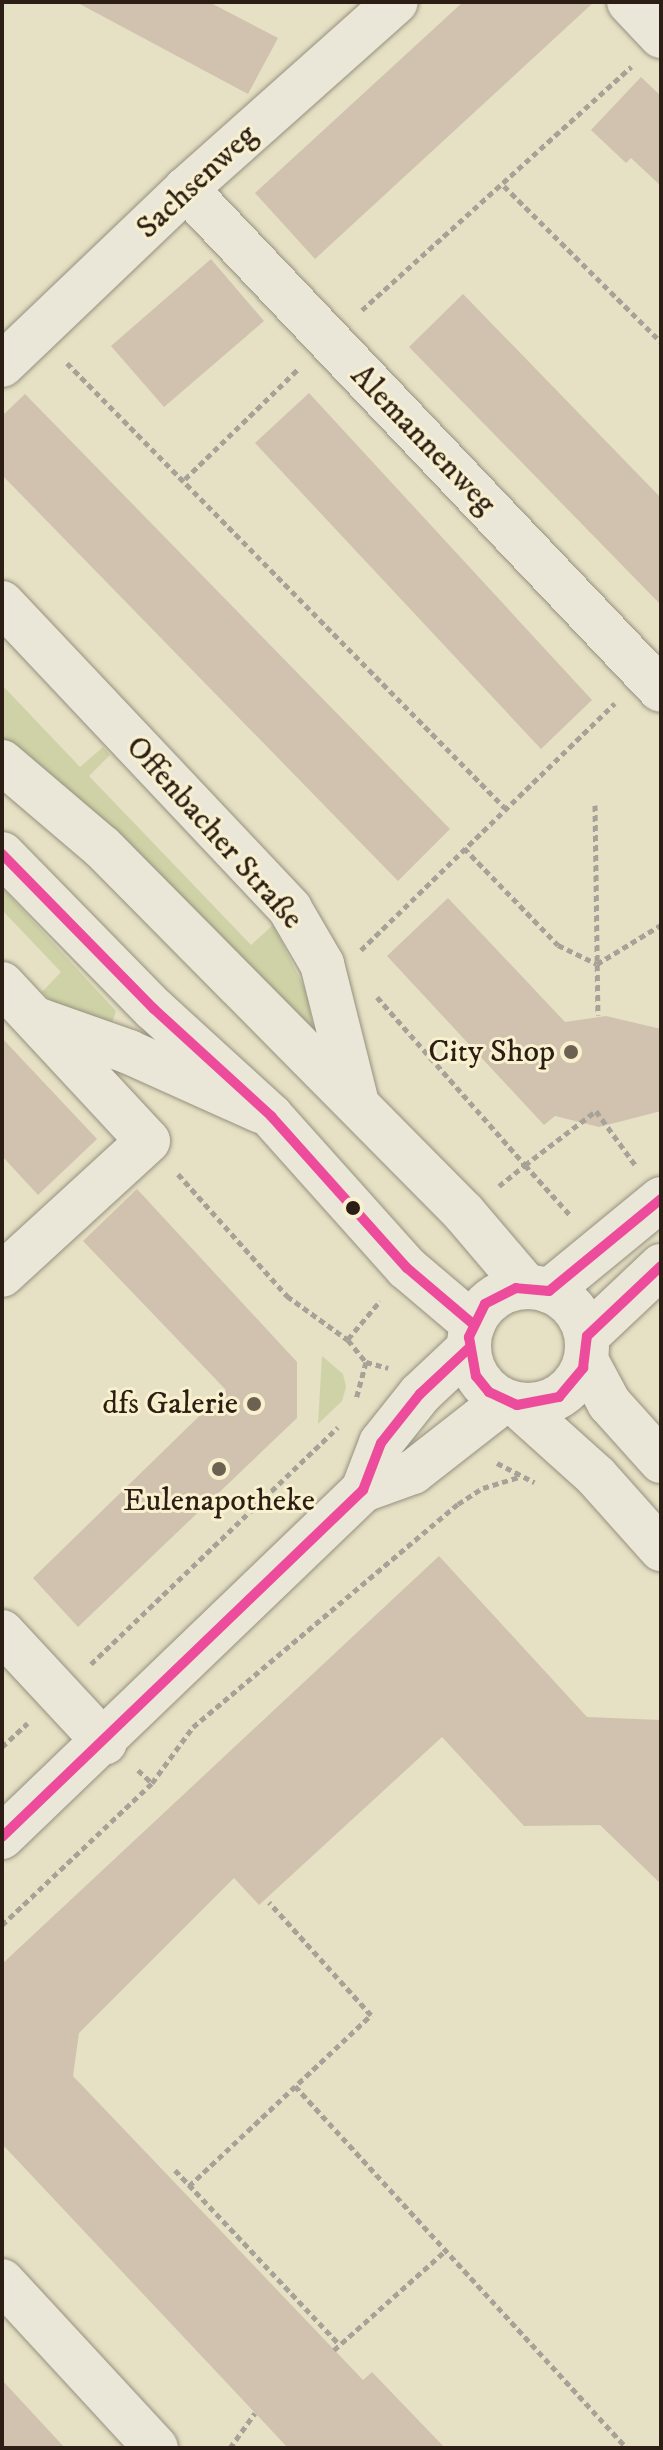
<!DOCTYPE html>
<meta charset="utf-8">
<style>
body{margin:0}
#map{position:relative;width:663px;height:2450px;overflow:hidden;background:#e6e0c4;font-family:"IM FELL DW Pica",serif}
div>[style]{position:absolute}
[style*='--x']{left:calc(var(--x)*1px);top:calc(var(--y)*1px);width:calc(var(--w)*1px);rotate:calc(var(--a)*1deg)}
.green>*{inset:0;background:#ced2a6}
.building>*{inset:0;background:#d1c2b0}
.path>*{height:5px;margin-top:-2.5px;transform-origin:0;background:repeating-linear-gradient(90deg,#a6a297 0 6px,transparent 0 10px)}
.roads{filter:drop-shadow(0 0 2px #95907f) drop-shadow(0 0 2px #95907f)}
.street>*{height:44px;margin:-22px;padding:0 22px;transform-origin:22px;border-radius:22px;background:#eae7d8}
.secondary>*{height:44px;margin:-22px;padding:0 22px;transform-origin:22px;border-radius:22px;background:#eae7d8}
.secondary>.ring{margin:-22px;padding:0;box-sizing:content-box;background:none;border:44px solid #eae7d8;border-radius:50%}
.bus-1>*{height:10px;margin:-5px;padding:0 5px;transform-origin:5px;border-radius:5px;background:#ed4c9c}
.dots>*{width:22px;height:22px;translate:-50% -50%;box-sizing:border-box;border:4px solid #f8f0cf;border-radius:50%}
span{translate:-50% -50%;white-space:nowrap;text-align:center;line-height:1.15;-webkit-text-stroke:6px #f8f0cf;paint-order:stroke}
.street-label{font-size:32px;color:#2c1e14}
.poi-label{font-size:32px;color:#2c1e14}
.right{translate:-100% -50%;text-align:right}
.frame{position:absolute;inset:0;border:4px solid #2c1e14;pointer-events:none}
</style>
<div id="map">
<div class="green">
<div style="clip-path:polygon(2px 685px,80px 767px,103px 747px,110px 755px,89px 776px,251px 945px,273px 925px,306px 991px,314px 1032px,2px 743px)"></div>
<div style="clip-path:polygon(2px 888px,116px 1011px,111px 1026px,62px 1012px,42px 992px,61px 972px,2px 910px)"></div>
<div style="clip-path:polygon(322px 1356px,343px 1374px,346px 1387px,342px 1401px,318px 1424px)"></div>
</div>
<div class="building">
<div style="clip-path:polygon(76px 2px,209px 2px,278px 38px,248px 94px)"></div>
<div style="clip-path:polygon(463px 2px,594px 2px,315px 259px,255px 193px)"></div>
<div style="clip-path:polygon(641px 77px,661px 96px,661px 186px,631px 158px,626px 163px,591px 130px)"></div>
<div style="clip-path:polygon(211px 259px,264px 321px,164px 407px,111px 346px)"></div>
<div style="clip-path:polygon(463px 294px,661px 498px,661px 605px,409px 347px)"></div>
<div style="clip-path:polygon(309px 393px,592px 700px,541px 749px,255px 443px)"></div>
<div style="clip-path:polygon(25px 394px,450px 829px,398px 881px,2px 475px,2px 416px)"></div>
<div style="clip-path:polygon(448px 898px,565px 1022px,606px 1016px,661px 1029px,661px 1111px,599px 1127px,555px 1116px,544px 1125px,387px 956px)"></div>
<div style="clip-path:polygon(2px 1038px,97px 1139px,38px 1195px,2px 1156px)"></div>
<div style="clip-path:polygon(137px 1189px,297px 1362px,297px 1418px,78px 1627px,33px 1578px,226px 1390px,83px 1241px)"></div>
<div style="clip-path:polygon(439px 1556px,587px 1717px,661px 1720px,661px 1884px,600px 1825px,524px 1826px,442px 1737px,259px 1905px,234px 1878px,79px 2033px,73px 2076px,363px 2380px,372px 2372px,445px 2448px,288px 2448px,2px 2144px,2px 1964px)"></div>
<div style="clip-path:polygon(2px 2380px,65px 2448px,2px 2448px)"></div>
</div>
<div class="path">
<div style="--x:504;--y:186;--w:221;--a:44.8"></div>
<div style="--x:362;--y:310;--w:363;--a:-42.1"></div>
<div style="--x:67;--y:363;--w:624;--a:45.45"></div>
<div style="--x:185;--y:479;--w:159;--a:-44.2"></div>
<div style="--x:595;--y:805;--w:210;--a:89.2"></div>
<div style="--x:464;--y:848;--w:135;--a:45.9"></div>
<div style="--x:558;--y:945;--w:43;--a:26"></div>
<div style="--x:597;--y:964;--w:75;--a:-31.4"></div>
<div style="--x:361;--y:950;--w:354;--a:-44.2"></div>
<div style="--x:377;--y:997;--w:224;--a:48.6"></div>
<div style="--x:525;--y:1165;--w:89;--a:-37.3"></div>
<div style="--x:596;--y:1111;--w:68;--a:54"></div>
<div style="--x:178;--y:1174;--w:164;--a:48.2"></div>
<div style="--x:287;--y:1296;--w:75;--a:35.8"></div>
<div style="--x:348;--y:1340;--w:28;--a:51"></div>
<div style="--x:366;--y:1362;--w:38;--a:105"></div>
<div style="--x:499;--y:1186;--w:33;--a:-39"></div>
<div style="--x:525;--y:1165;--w:69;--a:48"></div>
<div style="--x:348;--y:1339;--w:50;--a:-49.9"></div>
<div style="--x:366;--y:1362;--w:23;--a:15"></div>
<div style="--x:497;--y:1463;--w:42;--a:27.2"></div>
<div style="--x:91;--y:1664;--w:342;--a:-43.8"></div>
<div style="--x:2;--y:1747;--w:35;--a:-43"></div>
<div style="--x:138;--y:1770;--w:19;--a:43"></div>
<div style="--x:2;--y:1925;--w:207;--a:-43.4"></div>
<div style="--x:152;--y:1783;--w:69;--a:-53.8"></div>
<div style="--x:193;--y:1727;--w:346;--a:-40.1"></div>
<div style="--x:458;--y:1504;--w:30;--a:-33"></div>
<div style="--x:483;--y:1488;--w:38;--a:-17"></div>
<div style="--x:295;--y:2086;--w:491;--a:47.5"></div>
<div style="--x:175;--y:2170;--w:239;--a:46.7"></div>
<div style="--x:189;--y:2186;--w:250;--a:-43.2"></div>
<div style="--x:371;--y:2015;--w:152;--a:-132.1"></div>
<div style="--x:334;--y:2350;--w:149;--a:-41.7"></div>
<div style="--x:230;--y:2448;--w:43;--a:-54.5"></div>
</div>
<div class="roads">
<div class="street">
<div style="--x:629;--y:2;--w:47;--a:46.7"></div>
<div style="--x:186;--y:189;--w:690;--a:46.53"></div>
<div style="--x:2;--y:365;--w:255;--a:-43.7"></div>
<div style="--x:186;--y:189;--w:281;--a:-41.7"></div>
<div style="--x:2;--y:603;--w:420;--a:46.7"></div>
<div style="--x:290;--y:909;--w:64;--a:59.8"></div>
<div style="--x:322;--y:964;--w:143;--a:75.9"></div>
<div style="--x:2;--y:984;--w:214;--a:47.1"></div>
<div style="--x:148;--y:1141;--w:198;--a:137.5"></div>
<div style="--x:36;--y:1019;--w:99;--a:19.5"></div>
<div style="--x:129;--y:1052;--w:144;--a:24.2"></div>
<div style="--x:549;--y:1291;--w:145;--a:-39.4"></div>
<div style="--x:587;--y:1336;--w:102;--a:-43.4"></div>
<div style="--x:363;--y:1490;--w:50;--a:-69"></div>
<div style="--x:381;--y:1443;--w:63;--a:-51.5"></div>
<div style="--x:420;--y:1394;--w:66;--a:-43.2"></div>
<div style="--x:2;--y:1632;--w:151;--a:47.1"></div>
<div style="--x:2;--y:1837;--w:501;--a:-43.87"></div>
<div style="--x:363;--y:1490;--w:53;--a:-19.8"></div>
<div style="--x:413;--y:1472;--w:115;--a:-38"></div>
<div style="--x:2;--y:2281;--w:227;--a:47.3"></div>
</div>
<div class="secondary">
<div style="--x:2;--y:762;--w:131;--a:40.4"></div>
<div style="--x:102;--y:847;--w:515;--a:45.31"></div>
<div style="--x:464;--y:1213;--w:97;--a:49.6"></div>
<div style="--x:2;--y:854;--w:217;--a:45.6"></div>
<div style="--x:154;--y:1009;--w:159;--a:42.4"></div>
<div style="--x:271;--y:1116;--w:204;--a:48.2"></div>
<div style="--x:407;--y:1268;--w:87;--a:40.3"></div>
<div class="ring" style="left:469px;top:1287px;width:74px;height:74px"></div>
<div style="--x:586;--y:1360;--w:49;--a:61.9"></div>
<div style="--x:609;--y:1403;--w:78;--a:48.1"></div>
<div style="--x:517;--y:1405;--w:106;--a:41.9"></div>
<div style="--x:596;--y:1476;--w:98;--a:48.3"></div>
</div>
</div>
<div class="bus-1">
<div style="--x:2;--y:854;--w:217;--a:45.6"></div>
<div style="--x:154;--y:1009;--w:159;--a:42.4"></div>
<div style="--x:271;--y:1116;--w:204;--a:48.2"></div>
<div style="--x:407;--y:1268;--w:87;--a:40.3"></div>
<div style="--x:661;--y:1199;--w:145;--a:140.6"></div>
<div style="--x:549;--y:1291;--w:33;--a:-175"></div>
<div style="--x:516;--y:1288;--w:35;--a:153"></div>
<div style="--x:485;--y:1304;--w:37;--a:116"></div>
<div style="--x:469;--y:1337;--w:40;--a:80"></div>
<div style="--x:476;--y:1376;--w:21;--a:51"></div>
<div style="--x:489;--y:1392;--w:31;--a:25"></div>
<div style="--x:517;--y:1405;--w:43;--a:-10.8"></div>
<div style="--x:559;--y:1397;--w:38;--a:-50"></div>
<div style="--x:583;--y:1368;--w:32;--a:-83"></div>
<div style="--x:587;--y:1336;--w:102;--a:-43.4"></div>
<div style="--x:2;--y:1837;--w:501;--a:-43.87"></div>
<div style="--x:363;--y:1490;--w:50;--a:-69"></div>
<div style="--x:381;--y:1443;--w:63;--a:-51.5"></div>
<div style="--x:420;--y:1394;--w:66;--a:-43.2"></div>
</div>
<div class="dots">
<div style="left:571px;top:1052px;background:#6d6252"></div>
<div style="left:353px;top:1208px;background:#2c1e14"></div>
<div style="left:254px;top:1404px;background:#6d6252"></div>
<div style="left:219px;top:1469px;background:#6d6252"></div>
</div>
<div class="street-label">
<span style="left:197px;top:182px;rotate:-43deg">Sachsenweg</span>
<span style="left:423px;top:440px;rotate:46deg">Alemannenweg</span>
<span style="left:214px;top:833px;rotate:48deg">Offenbacher Straße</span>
</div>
<div class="poi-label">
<span class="right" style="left:555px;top:1052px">City Shop</span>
<span class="right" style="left:238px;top:1404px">dfs Galerie</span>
<span style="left:219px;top:1501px">Eulenapotheke</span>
</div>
<div class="frame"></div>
</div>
